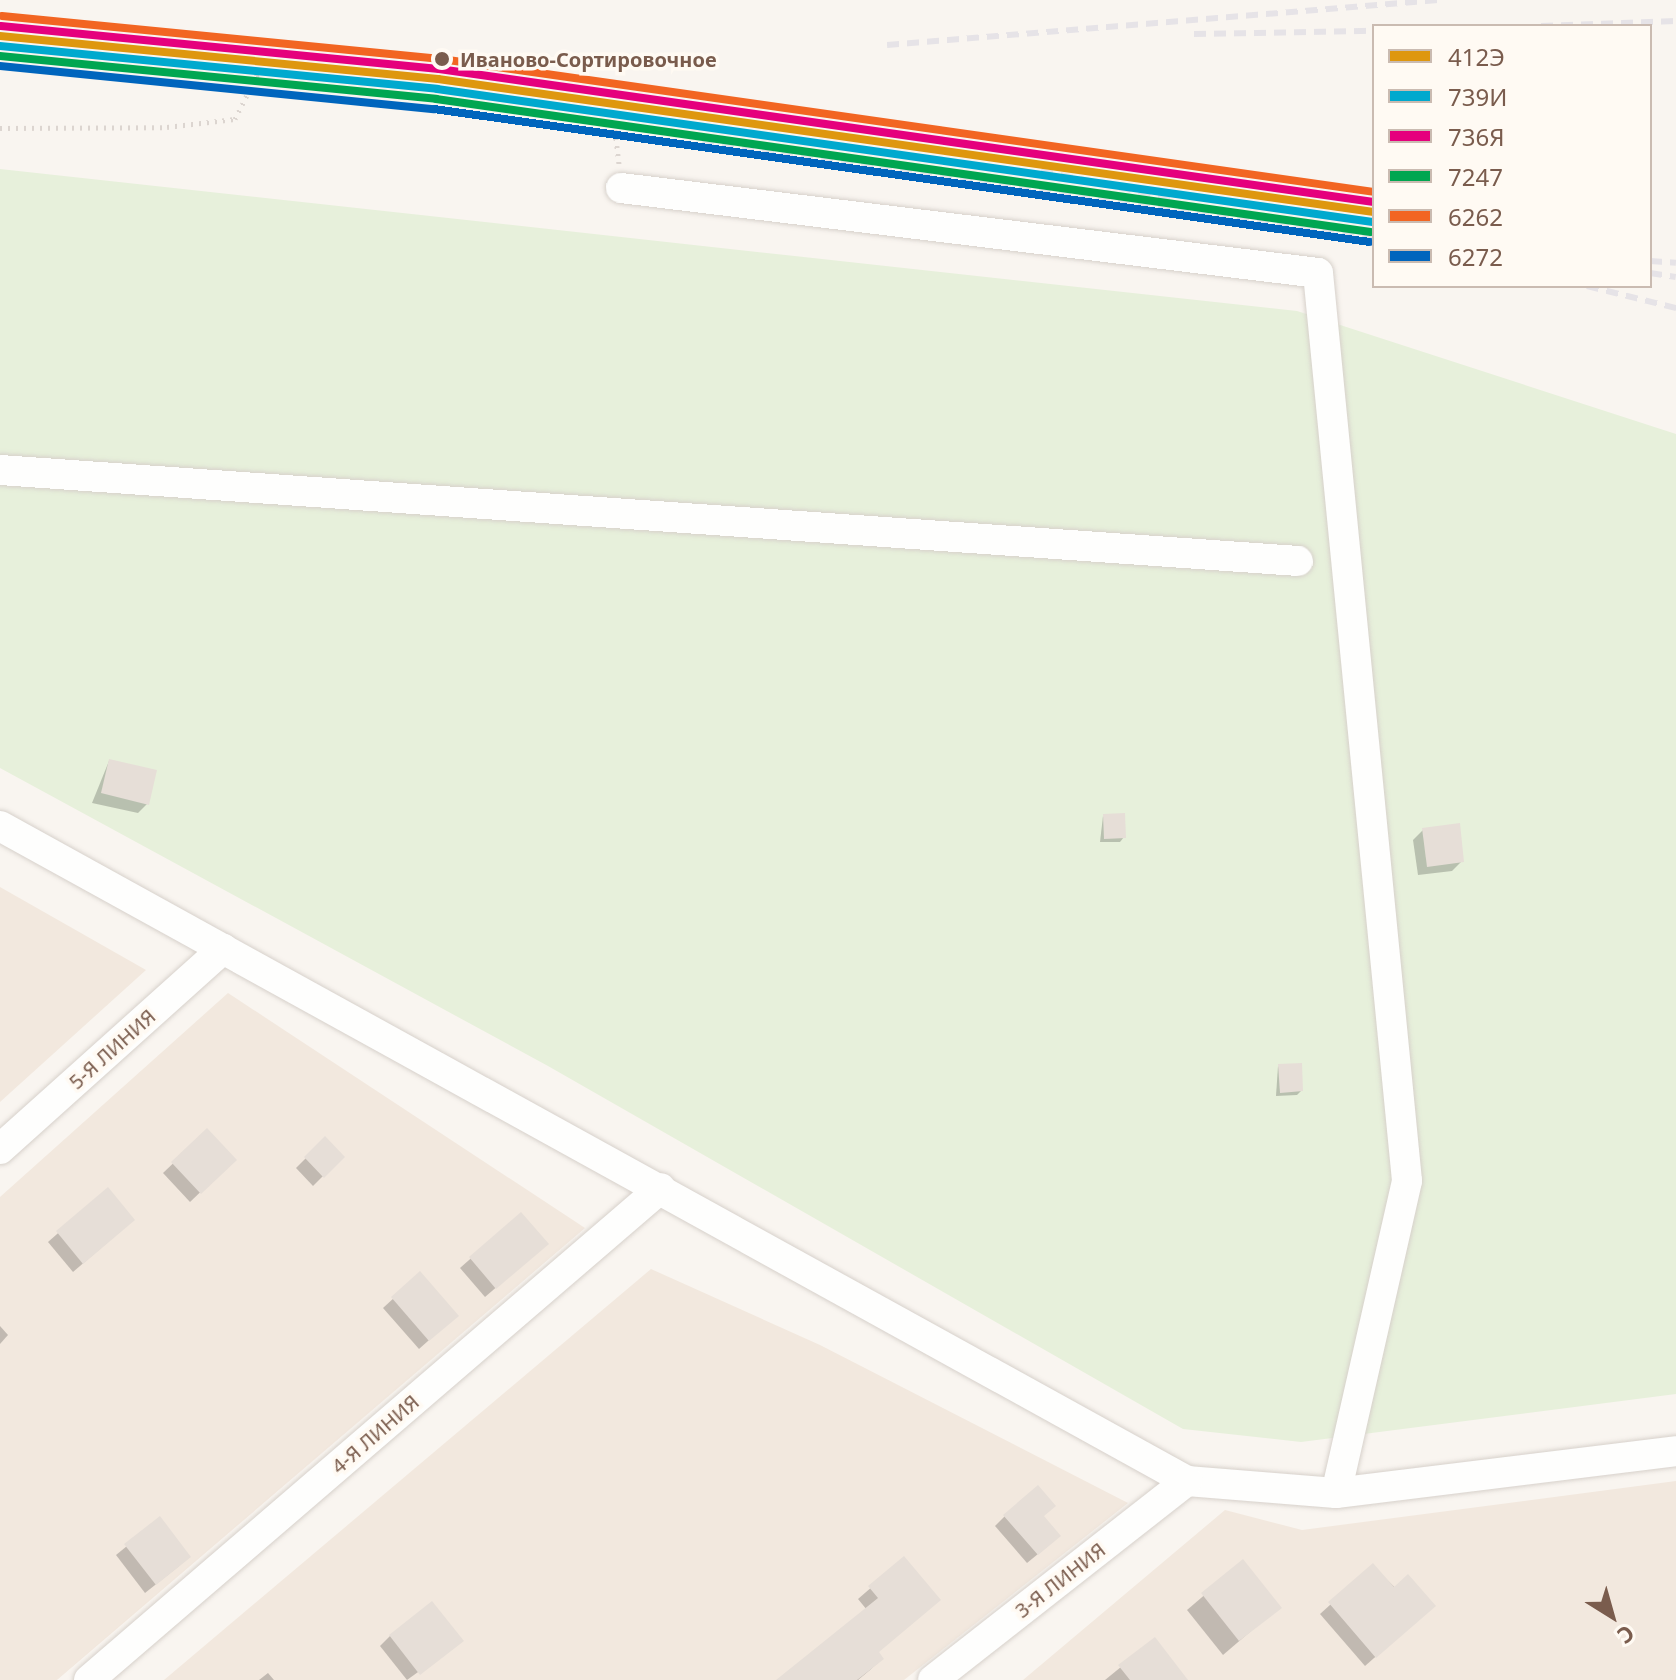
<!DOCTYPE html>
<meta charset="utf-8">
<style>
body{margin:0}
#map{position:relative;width:1676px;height:1680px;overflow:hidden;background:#f9f5f0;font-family:"Noto Sans",sans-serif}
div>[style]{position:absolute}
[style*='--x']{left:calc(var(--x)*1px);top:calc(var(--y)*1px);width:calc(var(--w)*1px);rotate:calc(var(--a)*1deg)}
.residential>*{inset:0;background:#f2e8de}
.green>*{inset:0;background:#e7f0db}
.shadow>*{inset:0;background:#0003}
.building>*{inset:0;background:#e6ded7}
.path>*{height:5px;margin-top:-2.5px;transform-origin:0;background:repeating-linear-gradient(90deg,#dcd5d0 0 2px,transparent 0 8px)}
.roads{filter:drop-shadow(0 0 2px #d7d1cb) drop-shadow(0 0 2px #d7d1cb)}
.minor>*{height:30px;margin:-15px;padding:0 15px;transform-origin:15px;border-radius:15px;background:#fefefd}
.rail>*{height:6px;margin-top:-3px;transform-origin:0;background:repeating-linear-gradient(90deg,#e6e3e7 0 12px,transparent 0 20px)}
.rail-1>*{height:8px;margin:-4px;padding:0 4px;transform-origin:4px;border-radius:4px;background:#de970f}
.rail-2>*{height:8px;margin:-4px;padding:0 4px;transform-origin:4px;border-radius:4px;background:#00a9ce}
.rail-3>*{height:8px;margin:-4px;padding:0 4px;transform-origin:4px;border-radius:4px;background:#e5007d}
.rail-4>*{height:8px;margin:-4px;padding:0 4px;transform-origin:4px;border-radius:4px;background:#00a651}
.rail-5>*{height:8px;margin:-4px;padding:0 4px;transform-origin:4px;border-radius:4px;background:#f26522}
.rail-6>*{height:8px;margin:-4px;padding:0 4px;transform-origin:4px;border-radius:4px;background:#0065bd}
.dots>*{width:22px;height:22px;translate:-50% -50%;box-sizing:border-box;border:4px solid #fffaf3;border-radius:50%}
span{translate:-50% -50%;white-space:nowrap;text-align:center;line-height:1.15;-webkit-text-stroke:7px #fffaf3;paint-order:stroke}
.stop-label{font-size:20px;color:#7a5c4d;font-weight:700}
.left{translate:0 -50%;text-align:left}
.street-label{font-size:20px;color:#7a5c4d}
.legend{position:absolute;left:1372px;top:24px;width:280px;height:264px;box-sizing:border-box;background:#fffaf3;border:2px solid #cabbb1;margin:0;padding:10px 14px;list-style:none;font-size:24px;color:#7a5c4d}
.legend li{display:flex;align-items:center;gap:16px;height:40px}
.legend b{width:40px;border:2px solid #cabbb1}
.north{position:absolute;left:1572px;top:1576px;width:80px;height:80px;-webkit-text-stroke:6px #fffaf3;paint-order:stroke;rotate:143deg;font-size:22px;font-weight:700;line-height:32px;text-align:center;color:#7a5c4d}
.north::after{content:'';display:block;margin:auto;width:28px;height:36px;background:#7a5c4d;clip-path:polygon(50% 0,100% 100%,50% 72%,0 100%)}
</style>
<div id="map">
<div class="residential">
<div style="clip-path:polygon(0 887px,146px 970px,0 1102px)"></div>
<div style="clip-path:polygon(228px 993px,585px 1228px,57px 1680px,0 1680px,0 1197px)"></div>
<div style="clip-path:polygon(651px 1269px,820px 1345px,1128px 1503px,904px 1680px,164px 1680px)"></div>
<div style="clip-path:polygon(1676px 1481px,1676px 1680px,1023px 1680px,1225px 1510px,1302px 1530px)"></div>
</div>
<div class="green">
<div style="clip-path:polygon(0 169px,1297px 311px,1676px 434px,1676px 1394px,1301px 1442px,1183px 1429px,548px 1066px,0 768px)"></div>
</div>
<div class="shadow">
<div style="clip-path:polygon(109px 761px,147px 804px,138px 813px,92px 803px)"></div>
<div style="clip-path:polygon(1103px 816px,1124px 837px,1120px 842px,1100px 842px)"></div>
<div style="clip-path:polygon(1423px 830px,1462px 861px,1452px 871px,1418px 875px,1413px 840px)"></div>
<div style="clip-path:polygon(1278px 1066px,1301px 1091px,1297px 1095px,1276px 1096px)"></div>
<div style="clip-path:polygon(207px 1131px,234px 1160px,190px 1202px,163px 1173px)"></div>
<div style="clip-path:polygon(325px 1139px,342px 1157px,313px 1186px,296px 1168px)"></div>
<div style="clip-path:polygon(107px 1190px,123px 1229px,73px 1272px,48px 1242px)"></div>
<div style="clip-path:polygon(521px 1214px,536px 1253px,485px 1297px,460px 1268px)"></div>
<div style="clip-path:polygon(420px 1274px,446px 1325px,419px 1349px,383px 1308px)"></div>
<div style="clip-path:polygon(0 1326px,8px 1335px,0 1344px)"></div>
<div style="clip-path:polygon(1005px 1516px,1042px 1516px,1049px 1545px,1027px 1563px,995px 1526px)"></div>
<div style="clip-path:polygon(160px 1519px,179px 1566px,145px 1593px,116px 1555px)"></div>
<div style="clip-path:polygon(904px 1559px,877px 1653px,882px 1659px,870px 1670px,858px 1680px,780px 1680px,867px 1610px,858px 1599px)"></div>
<div style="clip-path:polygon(1243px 1562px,1279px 1607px,1223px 1655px,1187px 1610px)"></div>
<div style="clip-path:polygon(1373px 1566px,1423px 1615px,1365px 1666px,1320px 1614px)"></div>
<div style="clip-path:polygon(390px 1636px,461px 1641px,407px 1680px,380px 1646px)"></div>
<div style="clip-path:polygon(1154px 1640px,1181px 1680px,1105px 1680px)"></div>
<div style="clip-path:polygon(268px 1673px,274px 1680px,259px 1680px)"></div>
</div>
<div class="building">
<div style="clip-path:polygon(109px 759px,157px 770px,149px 805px,101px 793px)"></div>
<div style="clip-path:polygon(1125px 813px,1126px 838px,1104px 839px,1103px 814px)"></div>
<div style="clip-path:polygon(1460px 823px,1464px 862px,1427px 867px,1422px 828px)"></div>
<div style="clip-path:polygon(1302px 1063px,1303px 1091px,1280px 1093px,1278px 1064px)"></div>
<div style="clip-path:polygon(207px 1128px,237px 1160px,201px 1194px,171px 1162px)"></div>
<div style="clip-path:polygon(325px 1136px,345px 1157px,324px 1178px,304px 1157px)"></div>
<div style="clip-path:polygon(108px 1187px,135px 1220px,83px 1264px,56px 1231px)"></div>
<div style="clip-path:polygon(521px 1212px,549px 1244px,496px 1289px,469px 1257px)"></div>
<div style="clip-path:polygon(420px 1271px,459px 1316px,429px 1341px,391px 1297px)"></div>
<div style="clip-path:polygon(1038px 1485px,1056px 1506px,1044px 1516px,1061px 1536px,1038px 1555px,1003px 1515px)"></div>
<div style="clip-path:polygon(160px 1516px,191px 1557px,156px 1585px,124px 1544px)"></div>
<div style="clip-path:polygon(904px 1556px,941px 1600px,879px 1652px,884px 1659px,857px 1680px,776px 1680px,878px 1598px,868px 1586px)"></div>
<div style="clip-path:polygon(1243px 1559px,1282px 1608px,1239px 1641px,1201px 1593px)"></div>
<div style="clip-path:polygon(1373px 1563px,1394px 1587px,1408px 1574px,1436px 1606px,1376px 1658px,1328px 1602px)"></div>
<div style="clip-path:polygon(432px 1601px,464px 1641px,420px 1675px,389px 1635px)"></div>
<div style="clip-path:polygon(1155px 1637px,1188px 1680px,1130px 1680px,1118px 1665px)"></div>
</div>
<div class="path">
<div style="--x:614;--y:122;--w:42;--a:83.2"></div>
<div style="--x:0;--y:128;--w:167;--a:-0.3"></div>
<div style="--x:167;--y:127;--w:68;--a:-6.7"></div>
<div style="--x:235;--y:119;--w:51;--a:-63.4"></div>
</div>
<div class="roads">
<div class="minor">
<div style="--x:621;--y:188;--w:702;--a:6.95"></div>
<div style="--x:1318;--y:273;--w:912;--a:84.4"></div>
<div style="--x:1407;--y:1181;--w:320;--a:102.8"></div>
<div style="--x:0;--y:470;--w:1301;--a:4.01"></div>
<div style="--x:0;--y:826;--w:1356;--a:28.89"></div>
<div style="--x:1187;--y:1481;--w:149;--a:4.6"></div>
<div style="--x:1336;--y:1493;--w:343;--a:-7"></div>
<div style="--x:0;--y:1149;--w:300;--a:-41.9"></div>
<div style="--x:89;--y:1680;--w:754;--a:-40.7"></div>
<div style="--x:933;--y:1680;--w:323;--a:-38.1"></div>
</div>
</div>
<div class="rail">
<div style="--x:1541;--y:26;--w:135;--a:-2.1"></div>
<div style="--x:1194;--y:34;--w:180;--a:-1"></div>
<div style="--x:887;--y:45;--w:553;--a:-4.67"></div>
<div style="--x:702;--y:144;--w:616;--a:7.84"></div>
<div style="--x:1041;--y:171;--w:132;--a:11.8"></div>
<div style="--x:1303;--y:226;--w:72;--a:8.8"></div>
<div style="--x:1650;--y:261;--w:26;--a:4"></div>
<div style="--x:1650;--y:273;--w:26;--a:9"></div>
<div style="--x:1587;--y:286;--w:92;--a:13.9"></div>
</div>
<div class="rail-1">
<div style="--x:0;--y:36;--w:440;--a:5.6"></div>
<div style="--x:438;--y:79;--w:945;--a:8.09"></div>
</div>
<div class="rail-2">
<div style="--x:0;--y:46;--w:439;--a:5.6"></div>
<div style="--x:437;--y:89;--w:945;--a:8.09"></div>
</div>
<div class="rail-3">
<div style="--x:1;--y:26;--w:440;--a:5.6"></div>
<div style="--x:439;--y:69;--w:944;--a:8.1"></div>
</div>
<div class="rail-4">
<div style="--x:0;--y:56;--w:438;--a:5.6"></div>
<div style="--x:436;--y:99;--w:944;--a:8.1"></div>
</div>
<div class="rail-5">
<div style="--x:2;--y:16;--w:441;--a:5.6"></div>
<div style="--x:441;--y:59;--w:942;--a:8.11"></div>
</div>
<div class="rail-6">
<div style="--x:0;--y:66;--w:436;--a:5.7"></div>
<div style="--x:434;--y:109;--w:945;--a:8.09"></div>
</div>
<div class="dots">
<div style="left:442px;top:59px;background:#7a5c4d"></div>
</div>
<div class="stop-label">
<span class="left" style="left:460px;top:59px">Иваново-Сортировочное</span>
</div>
<div class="street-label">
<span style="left:112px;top:1049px;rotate:-42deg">5-Я ЛИНИЯ</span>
<span style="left:375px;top:1434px;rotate:-41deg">4-Я ЛИНИЯ</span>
<span style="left:1060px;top:1580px;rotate:-38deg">3-Я ЛИНИЯ</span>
</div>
<ul class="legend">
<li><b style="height:10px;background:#de970f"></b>412Э</li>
<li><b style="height:10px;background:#00a9ce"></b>739И</li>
<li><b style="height:10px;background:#e5007d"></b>736Я</li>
<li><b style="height:10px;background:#00a651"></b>7247</li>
<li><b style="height:10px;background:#f26522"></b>6262</li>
<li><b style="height:10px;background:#0065bd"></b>6272</li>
</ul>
<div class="north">С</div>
</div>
